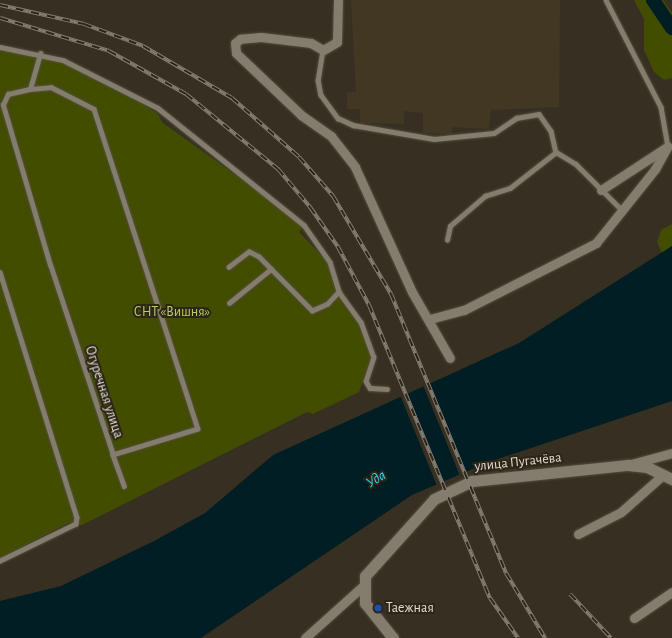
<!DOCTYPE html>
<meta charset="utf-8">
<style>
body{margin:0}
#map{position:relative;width:672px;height:638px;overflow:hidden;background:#373022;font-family:"Alegreya Sans",sans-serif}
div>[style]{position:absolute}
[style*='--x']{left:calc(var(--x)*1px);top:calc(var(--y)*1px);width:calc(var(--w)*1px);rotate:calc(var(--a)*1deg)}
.built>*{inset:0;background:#413723}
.green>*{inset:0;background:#424d00}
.water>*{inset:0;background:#001e23}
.pier>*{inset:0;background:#373022}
.river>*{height:14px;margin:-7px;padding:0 7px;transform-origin:7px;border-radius:7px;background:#001e23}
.roads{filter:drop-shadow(0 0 1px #544f42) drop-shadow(0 0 1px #544f42)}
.service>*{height:4.5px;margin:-2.25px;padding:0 2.25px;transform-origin:2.25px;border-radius:2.25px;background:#847c6c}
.minor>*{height:9px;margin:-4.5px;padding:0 4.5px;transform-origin:4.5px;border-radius:4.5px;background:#847c6c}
.tertiary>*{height:11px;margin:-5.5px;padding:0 5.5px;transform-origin:5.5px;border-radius:5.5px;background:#847c6c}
.rail>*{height:4px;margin-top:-2px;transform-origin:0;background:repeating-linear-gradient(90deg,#2d2618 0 8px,#847e73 0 16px);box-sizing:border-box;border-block:1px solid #847e73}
.dots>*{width:11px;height:11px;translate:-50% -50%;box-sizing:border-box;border:2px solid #2d2618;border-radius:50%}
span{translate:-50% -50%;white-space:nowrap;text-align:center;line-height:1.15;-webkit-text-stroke:4px #2d2618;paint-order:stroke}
.park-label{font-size:14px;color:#b9cd66}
.street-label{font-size:14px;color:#e0dbd3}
.poi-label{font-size:14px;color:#e0dbd3}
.left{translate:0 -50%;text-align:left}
.water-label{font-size:15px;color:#32d9ee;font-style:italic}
</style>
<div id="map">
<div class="built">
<div style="clip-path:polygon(351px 0,560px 0,559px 107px,491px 110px,489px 129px,452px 127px,452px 134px,423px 133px,423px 113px,404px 111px,404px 124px,360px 123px,360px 109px,347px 109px,347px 92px,356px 92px)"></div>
</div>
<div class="green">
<div style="clip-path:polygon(634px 0,663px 0,672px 13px,672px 78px,664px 80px,654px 72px,644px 50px,644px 19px)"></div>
<div style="clip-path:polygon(0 51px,53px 59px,124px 92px,157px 113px,163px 123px,261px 193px,303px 228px,299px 232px,324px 258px,366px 331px,373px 353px,359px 392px,313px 414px,307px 412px,82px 525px,68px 523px,0 558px)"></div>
<div style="clip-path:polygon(672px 224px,672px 246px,662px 253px,657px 242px,661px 230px)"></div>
</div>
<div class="water">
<div style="clip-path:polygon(672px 246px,672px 401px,489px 462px,412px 495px,201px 638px,0 638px,0 601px,61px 586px,154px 541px,205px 513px,273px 455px,519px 343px)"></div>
</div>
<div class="pier">
<div style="clip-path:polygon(429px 382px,466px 473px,460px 476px,423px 385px)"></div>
<div style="clip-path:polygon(406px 392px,444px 483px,437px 486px,400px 395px)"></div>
</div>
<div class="river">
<div style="--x:653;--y:0;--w:34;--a:56"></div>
</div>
<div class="roads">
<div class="service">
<div style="--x:606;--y:0;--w:120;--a:62.8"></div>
<div style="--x:661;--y:107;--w:40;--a:80"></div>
<div style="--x:0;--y:47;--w:64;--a:11.7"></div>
<div style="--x:63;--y:60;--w:106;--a:26.8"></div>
<div style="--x:158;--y:108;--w:187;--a:38.7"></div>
<div style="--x:304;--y:225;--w:45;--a:54.9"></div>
<div style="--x:330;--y:262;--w:31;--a:73"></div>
<div style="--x:339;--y:292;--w:16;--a:133"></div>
<div style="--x:328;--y:304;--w:17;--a:156"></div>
<div style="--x:312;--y:311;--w:76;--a:-134.5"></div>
<div style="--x:259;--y:257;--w:11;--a:-153"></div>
<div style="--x:249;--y:252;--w:25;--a:143"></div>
<div style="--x:323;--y:50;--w:30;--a:99"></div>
<div style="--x:318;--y:80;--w:15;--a:79"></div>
<div style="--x:321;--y:95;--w:29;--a:54"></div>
<div style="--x:338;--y:118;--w:17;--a:25"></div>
<div style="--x:353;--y:125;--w:82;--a:9.8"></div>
<div style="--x:434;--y:139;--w:60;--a:-5.7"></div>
<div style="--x:494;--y:133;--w:27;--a:-34"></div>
<div style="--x:516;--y:118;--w:23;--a:-10"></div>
<div style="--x:539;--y:114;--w:21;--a:55"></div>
<div style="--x:551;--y:131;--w:22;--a:77"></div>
<div style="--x:30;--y:89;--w:21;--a:-5"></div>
<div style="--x:51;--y:87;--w:48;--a:27.1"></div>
<div style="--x:94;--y:109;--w:336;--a:72"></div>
<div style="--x:198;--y:429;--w:89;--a:163"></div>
<div style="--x:113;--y:455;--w:200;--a:-108.3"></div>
<div style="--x:50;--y:265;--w:167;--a:-106.4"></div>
<div style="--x:3;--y:105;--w:12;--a:-66"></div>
<div style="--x:8;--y:94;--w:23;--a:-13"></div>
<div style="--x:30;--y:89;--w:37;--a:-74"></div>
<div style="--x:447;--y:240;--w:14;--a:-78"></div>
<div style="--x:450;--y:226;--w:46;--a:-40.6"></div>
<div style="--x:485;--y:196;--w:26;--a:-18"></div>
<div style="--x:510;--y:188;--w:58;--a:-38"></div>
<div style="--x:556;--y:152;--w:23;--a:31"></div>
<div style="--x:576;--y:164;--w:66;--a:45"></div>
<div style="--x:0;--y:272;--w:257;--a:72.6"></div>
<div style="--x:77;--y:517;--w:7;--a:98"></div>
<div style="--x:76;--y:524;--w:85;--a:154"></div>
<div style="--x:339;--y:292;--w:37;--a:54"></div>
<div style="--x:361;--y:322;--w:37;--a:70"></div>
<div style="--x:374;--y:357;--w:25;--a:108"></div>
<div style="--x:366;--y:381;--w:8;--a:60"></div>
<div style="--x:370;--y:388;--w:17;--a:3"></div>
<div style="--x:229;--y:303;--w:54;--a:-39"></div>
<div style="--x:113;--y:455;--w:33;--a:70"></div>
</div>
<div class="minor">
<div style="--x:338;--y:0;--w:42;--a:91.4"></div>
<div style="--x:337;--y:42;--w:16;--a:150"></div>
<div style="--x:323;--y:50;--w:14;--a:-150"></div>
<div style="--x:311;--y:43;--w:50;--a:-173.2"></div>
<div style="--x:261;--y:37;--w:21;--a:175"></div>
<div style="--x:240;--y:39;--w:6;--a:141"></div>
<div style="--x:235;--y:43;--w:10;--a:84"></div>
<div style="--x:236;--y:53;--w:90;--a:43.6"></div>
<div style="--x:301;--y:115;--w:37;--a:35"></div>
<div style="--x:331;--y:136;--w:39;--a:52"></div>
<div style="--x:355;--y:167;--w:137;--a:65.5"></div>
<div style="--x:412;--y:292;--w:76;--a:60.1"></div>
<div style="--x:601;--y:190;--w:79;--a:-33.1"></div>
<div style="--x:430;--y:319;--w:35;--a:-15"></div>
<div style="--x:464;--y:310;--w:148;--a:-26.9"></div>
<div style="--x:596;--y:243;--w:95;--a:-51.4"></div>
<div style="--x:655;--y:169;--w:26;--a:-61"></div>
<div style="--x:631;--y:464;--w:42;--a:-15"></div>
<div style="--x:578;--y:534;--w:48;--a:-27.1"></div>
<div style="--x:621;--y:512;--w:56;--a:-41.4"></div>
<div style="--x:634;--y:618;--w:46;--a:-34.4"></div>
<div style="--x:305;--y:638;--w:78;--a:-41.9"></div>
</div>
<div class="tertiary">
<div style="--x:393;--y:638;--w:45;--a:-128.7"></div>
<div style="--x:365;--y:603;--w:27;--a:-90"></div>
<div style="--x:365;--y:576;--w:103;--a:-48.1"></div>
<div style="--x:434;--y:499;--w:42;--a:-25.3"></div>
<div style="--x:472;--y:481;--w:157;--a:-5.9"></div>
<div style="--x:628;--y:465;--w:19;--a:6"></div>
<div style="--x:647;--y:467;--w:28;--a:26"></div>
</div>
</div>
<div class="rail">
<div style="--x:0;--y:5;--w:86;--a:12.7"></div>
<div style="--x:84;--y:24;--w:63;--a:20.4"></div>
<div style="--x:143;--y:46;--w:103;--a:30.3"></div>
<div style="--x:232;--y:98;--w:89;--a:41.4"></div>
<div style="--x:299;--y:157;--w:52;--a:48.9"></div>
<div style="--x:333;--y:196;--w:114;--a:59.4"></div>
<div style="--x:391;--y:294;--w:302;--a:67.6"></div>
<div style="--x:506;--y:573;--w:76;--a:59"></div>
<div style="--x:0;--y:18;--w:114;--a:16.8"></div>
<div style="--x:109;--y:51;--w:88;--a:29.2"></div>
<div style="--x:186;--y:94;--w:119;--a:39.2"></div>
<div style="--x:278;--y:169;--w:50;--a:49.9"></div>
<div style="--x:310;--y:207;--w:49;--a:55"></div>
<div style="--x:338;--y:247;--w:66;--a:61.9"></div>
<div style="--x:369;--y:305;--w:317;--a:67.6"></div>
<div style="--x:490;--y:598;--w:49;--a:55"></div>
<div style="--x:570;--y:594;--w:60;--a:47"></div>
</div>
<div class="dots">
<div style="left:378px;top:608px;background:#1a4fb4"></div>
</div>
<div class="park-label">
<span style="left:172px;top:312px">СНТ «Вишня»</span>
</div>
<div class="street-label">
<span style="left:104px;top:392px;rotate:72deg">Огуречная улица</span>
<span style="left:518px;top:462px;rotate:-6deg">улица Пугачёва</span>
</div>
<div class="poi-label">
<span class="left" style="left:386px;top:608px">Таежная</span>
</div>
<div class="water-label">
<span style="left:376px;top:479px;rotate:-31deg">Уда</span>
</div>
</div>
